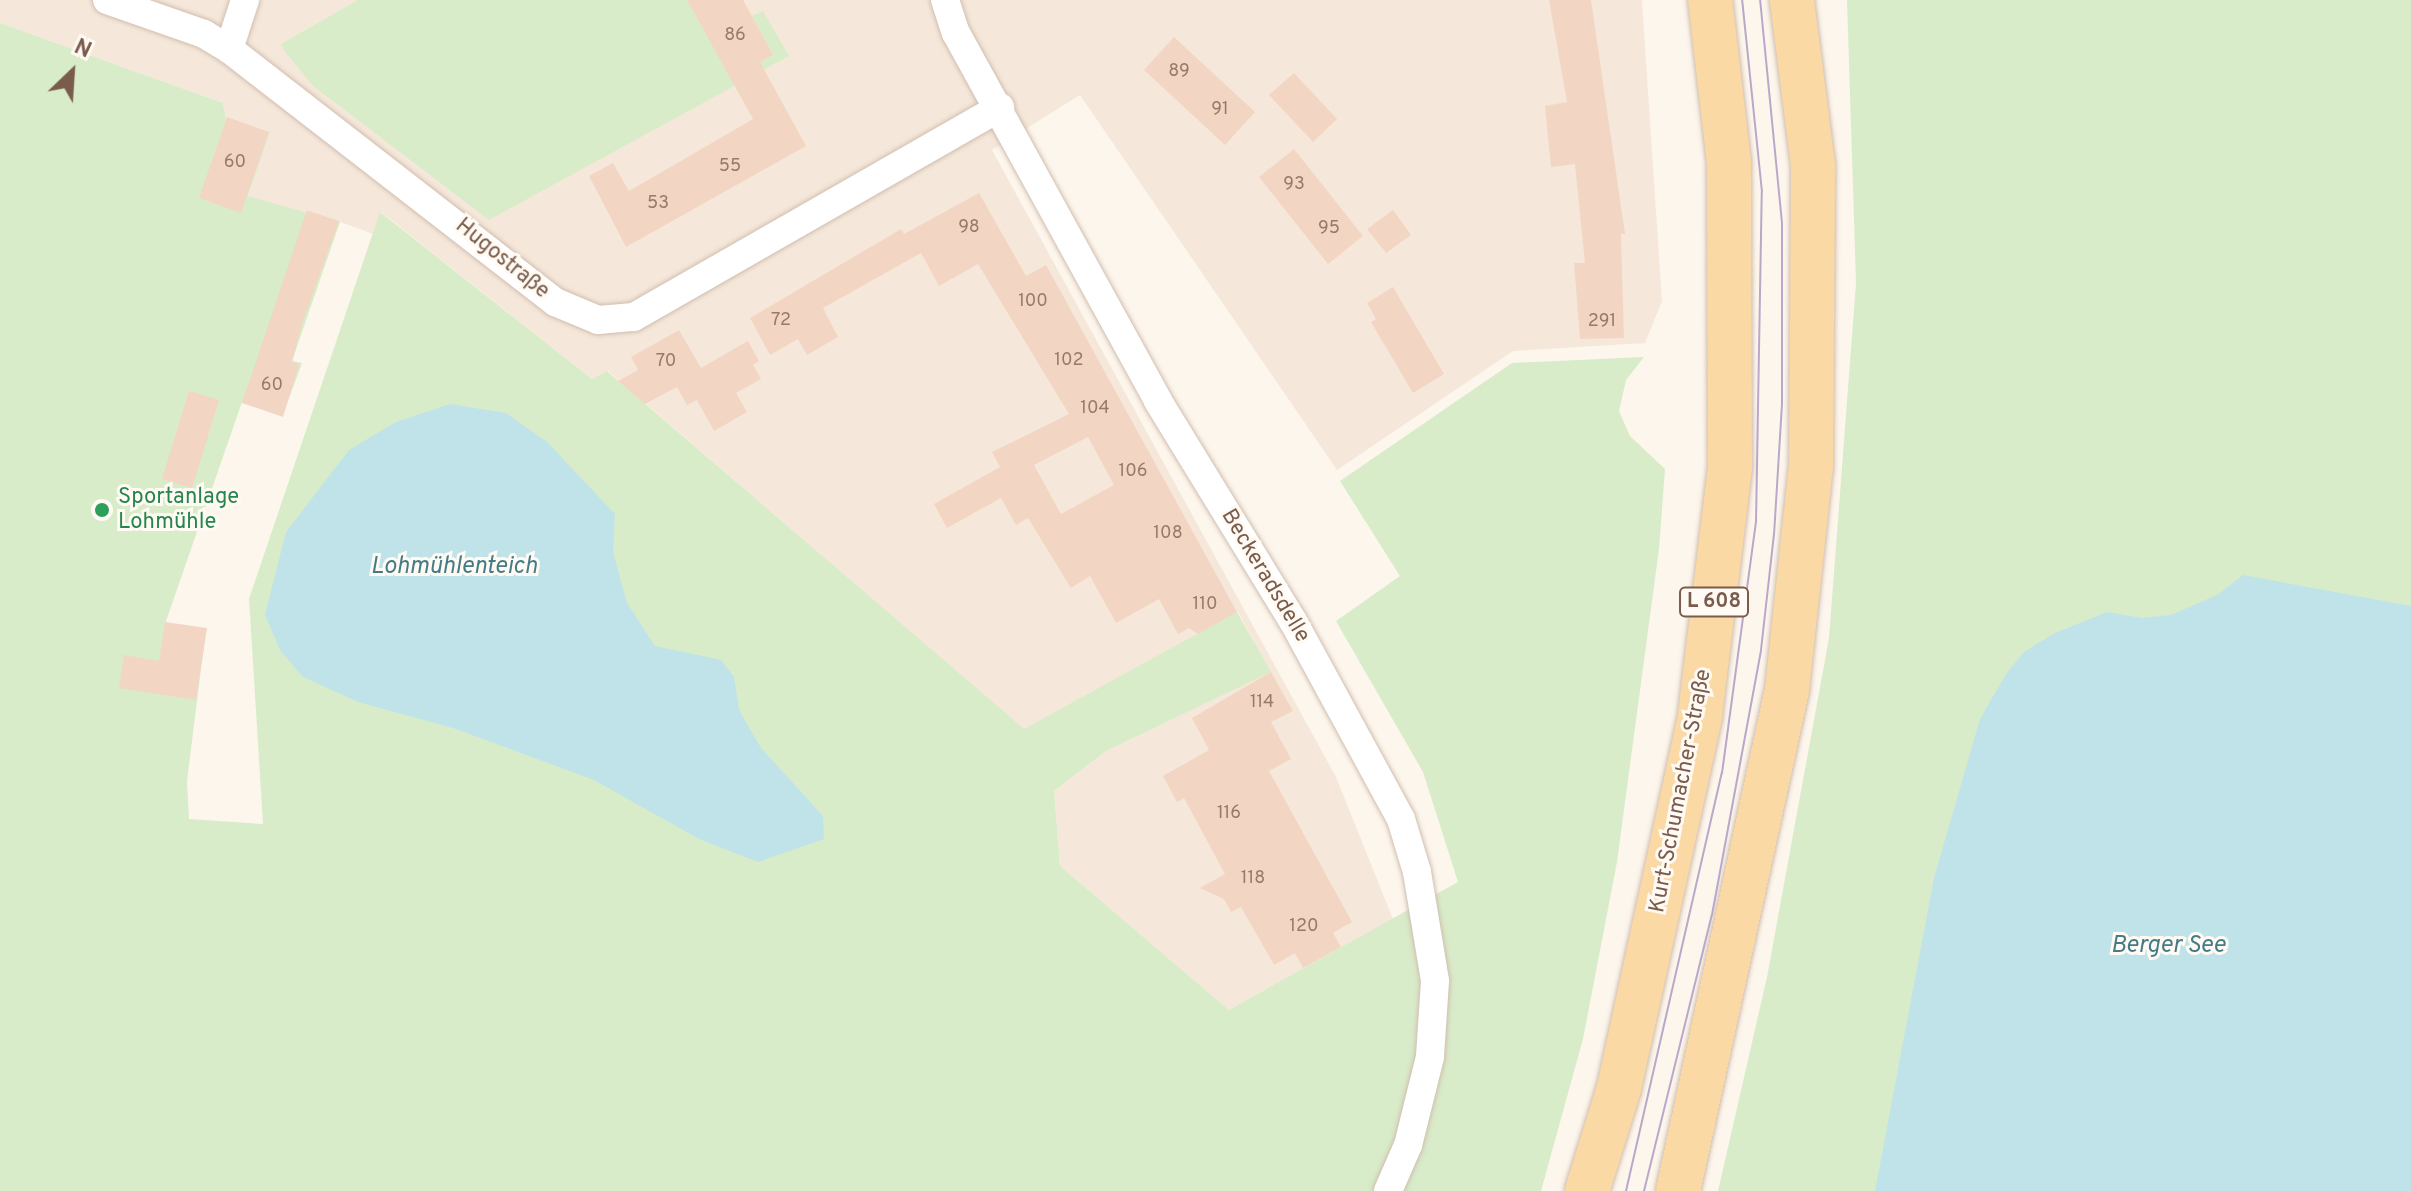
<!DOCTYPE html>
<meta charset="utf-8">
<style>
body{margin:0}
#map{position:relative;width:2411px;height:1191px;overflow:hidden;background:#fdf6ec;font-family:Overpass,sans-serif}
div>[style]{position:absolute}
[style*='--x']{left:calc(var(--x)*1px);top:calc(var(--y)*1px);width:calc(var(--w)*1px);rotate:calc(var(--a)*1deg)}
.residential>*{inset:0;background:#f5e8da}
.green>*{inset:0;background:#d8ecc9}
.water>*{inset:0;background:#bfe3e8}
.building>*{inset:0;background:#f3d5c3}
.roads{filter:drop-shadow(0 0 2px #d1beb0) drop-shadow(0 0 2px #d1beb0)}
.street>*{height:28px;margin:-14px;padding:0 14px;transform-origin:14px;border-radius:14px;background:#fff}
.primary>*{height:44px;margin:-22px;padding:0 22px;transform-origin:22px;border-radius:22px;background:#fbd9a5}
.tram>*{height:2px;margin:-1px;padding:0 1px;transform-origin:1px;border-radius:1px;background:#b9a8c9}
.dots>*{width:22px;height:22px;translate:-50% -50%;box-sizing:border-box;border:4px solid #fffaf3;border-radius:50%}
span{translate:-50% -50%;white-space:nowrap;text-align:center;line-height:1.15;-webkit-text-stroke:6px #fffaf3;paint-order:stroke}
.number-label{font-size:18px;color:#987a6a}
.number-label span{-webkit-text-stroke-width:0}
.shield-label span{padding:2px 6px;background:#fffaf3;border:2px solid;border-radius:6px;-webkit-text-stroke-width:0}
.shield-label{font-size:20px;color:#7a5c4d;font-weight:700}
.street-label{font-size:22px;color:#7a5c4d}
.leisure-label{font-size:22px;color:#27864d}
.left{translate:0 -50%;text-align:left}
.water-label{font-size:24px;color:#437c86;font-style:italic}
.north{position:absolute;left:32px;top:32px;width:80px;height:80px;-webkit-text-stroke:6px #fffaf3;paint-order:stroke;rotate:25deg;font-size:22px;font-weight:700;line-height:32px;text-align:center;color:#7a5c4d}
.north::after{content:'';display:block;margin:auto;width:28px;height:36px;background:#7a5c4d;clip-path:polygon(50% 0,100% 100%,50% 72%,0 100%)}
</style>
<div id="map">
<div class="residential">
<div style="clip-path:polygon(0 0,1642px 0,1662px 301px,1645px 343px,1513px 351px,1337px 470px,1080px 95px,992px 150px,1336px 777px,1393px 919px,1229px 1010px,1060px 866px,1054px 791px,1106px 751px,1270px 672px,1238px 612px,1024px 730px,608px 371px,592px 379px,381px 212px,373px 234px,308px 210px,305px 215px,248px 196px,270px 132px,226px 119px,223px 103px,0 23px)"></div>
</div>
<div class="green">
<div style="clip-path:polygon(358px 0,687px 0,731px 78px,773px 55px,752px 16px,763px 11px,789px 56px,489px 220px,313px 86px,286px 53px,281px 44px)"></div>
<div style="clip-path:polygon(1847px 0,2411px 0,2411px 1191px,1718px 1191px,1767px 977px,1829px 638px,1856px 283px)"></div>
<div style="clip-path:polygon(0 23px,223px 103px,226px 119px,270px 132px,248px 196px,340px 222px,292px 361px,302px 363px,283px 415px,242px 402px,165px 624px,206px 629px,187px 781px,189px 819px,263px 824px,249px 599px,380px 212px,592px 379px,607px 371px,1024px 729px,1237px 612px,1271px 672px,1106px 751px,1054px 791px,1060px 866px,1229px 1010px,1458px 882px,1423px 772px,1336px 621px,1400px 576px,1340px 481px,1512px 363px,1644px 357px,1626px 380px,1619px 411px,1630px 436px,1665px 469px,1659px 549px,1617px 862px,1583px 1039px,1541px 1191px,0 1191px)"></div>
</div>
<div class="water">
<div style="clip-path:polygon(450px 404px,506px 413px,547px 442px,615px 514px,613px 552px,627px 603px,655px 646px,721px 660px,734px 677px,739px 710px,761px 748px,823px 816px,824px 839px,758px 862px,699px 839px,594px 780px,453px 728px,358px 702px,303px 677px,280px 650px,265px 615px,286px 532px,349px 450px,396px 422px)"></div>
<div style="clip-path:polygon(2243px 575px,2411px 606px,2411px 1191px,1875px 1191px,1934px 878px,1980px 719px,2006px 674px,2024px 652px,2055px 633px,2107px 612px,2142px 618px,2171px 615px,2219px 594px)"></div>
</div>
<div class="building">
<div style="clip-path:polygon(687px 0,743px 0,773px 55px,760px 62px,806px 146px,626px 247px,589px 176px,613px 163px,629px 191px,753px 119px)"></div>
<div style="clip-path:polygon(1549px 0,1591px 0,1625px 234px,1621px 234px,1624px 338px,1580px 339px,1574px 263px,1585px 263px,1575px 164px,1551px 167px,1545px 106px,1567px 102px)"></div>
<div style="clip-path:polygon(1174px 37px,1255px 112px,1225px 145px,1144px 70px)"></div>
<div style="clip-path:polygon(1294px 73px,1337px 119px,1313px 142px,1269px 95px)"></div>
<div style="clip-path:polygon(227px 117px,269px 132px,241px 213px,199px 198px)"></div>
<div style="clip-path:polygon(1294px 149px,1363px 236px,1328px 264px,1259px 177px)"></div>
<div style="clip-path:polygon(evenodd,979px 193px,1026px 276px,1046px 265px,1237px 612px,1198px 634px,1189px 628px,1178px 634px,1159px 599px,1116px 623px,1090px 576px,1071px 588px,1028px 518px,1016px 525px,1001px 498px,947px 528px,934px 504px,1000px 467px,992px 452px,1069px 414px,978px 264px,939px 286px,921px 253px,823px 308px,838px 337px,807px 355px,798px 339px,770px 355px,750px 318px,901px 229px,904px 234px,979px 193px,1088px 437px,1114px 485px,1061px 514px,1034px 465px,1088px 437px)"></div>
<div style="clip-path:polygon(307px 210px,339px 221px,302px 324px,292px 362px,299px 364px,283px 417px,242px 403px)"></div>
<div style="clip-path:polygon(1393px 210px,1411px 235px,1386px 253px,1367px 229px)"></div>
<div style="clip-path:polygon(1393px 287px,1444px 374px,1413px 393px,1371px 322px,1376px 319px,1367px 303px)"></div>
<div style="clip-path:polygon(679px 330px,701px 368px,748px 341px,759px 361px,753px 365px,761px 379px,736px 393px,747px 412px,714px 431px,697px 400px,687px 405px,677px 387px,645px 404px,618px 381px,638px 370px,631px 357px)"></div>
<div style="clip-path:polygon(189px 391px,219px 400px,192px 488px,162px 479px)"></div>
<div style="clip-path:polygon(165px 622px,207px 628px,196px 700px,119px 688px,124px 655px,159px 661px)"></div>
<div style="clip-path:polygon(1271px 672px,1293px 711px,1271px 722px,1291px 759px,1269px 771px,1352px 922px,1333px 933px,1341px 947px,1303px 968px,1295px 953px,1274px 965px,1241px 907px,1231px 912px,1224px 899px,1200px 888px,1225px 874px,1184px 798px,1177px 802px,1163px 776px,1209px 750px,1192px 718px)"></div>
</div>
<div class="roads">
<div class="street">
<div style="--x:107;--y:0;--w:103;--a:19.3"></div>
<div style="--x:204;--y:34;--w:29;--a:31"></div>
<div style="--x:229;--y:49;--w:413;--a:37.8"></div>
<div style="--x:555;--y:302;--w:47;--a:22.7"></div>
<div style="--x:598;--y:320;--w:36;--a:-5"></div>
<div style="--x:634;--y:317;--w:422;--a:-29.8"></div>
<div style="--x:945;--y:0;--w:35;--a:72"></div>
<div style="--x:956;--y:33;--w:420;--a:61.2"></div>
<div style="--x:1158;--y:401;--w:258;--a:58.5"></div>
<div style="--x:1293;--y:621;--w:226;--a:61.4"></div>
<div style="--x:1401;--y:819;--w:55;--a:73.2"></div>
<div style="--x:1417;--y:872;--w:110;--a:80.6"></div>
<div style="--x:1435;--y:981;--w:76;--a:93.8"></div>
<div style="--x:1430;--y:1057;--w:91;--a:104"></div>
<div style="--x:1408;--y:1145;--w:50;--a:113.5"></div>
<div style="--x:229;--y:49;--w:52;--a:-71.9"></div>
</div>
<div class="primary">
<div style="--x:1587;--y:1191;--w:108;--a:-72.7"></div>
<div style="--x:1619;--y:1088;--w:382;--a:-77.7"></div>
<div style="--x:1700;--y:715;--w:251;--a:-83.1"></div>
<div style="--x:1730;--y:466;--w:303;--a:-90.2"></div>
<div style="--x:1729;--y:163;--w:164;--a:-96.6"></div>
<div style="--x:1678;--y:1191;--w:513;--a:-77.73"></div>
<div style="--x:1787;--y:690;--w:224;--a:-83.9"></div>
<div style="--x:1811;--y:467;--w:302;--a:-89.6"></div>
<div style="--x:1813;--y:165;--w:166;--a:-97.3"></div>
</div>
</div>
<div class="tram">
<div style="--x:1626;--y:1191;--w:429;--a:-77.1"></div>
<div style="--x:1722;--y:773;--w:253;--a:-82.3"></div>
<div style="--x:1756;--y:522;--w:330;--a:-89"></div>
<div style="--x:1762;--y:192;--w:193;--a:-95.9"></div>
<div style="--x:1644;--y:1191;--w:284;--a:-76.2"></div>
<div style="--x:1712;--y:915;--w:269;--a:-79.5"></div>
<div style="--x:1761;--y:650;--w:116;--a:-83.6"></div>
<div style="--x:1774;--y:535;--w:131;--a:-86.5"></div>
<div style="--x:1782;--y:404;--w:181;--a:-90"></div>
<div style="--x:1782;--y:223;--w:224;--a:-95.6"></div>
</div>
<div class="dots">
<div style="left:102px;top:510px;background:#2e9e5b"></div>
</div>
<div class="number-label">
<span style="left:735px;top:36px">86</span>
<span style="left:1179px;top:72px">89</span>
<span style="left:1220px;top:110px">91</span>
<span style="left:235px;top:163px">60</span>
<span style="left:730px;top:167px">55</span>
<span style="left:1294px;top:185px">93</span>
<span style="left:658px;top:204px">53</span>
<span style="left:969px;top:228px">98</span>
<span style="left:1329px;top:229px">95</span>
<span style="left:1033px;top:302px">100</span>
<span style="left:781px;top:321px">72</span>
<span style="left:1602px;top:322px">291</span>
<span style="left:1069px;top:361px">102</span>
<span style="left:666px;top:362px">70</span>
<span style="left:272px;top:386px">60</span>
<span style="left:1095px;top:409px">104</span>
<span style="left:1133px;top:472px">106</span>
<span style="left:1168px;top:534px">108</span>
<span style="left:1205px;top:605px">110</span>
<span style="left:1262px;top:703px">114</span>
<span style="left:1229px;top:814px">116</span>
<span style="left:1253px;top:879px">118</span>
<span style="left:1304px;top:927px">120</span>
</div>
<div class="shield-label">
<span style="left:1714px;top:602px">L 608</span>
</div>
<div class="street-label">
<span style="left:502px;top:259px;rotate:39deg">Hugostraße</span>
<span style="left:1265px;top:576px;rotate:59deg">Beckeradsdelle</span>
<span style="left:1681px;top:791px;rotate:-79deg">Kurt-Schumacher-Straße</span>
</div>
<div class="leisure-label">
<span class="left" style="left:118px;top:510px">Sportanlage<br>Lohmühle</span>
</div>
<div class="water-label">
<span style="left:454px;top:568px">Lohmühlenteich</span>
<span style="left:2168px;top:947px">Berger See</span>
</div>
<div class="north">N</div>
</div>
